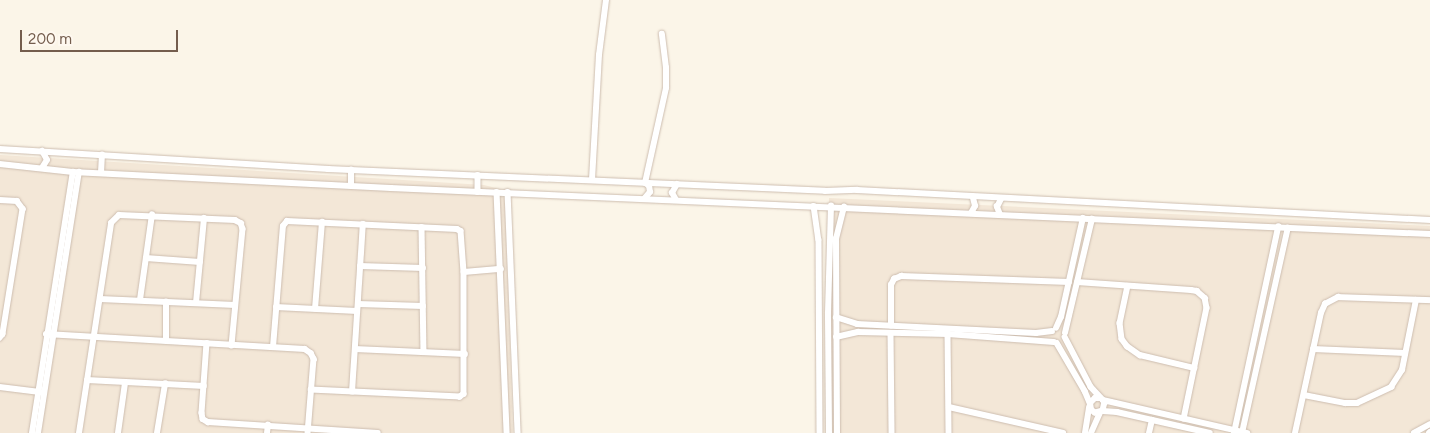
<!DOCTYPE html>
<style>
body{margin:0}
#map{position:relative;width:1430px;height:433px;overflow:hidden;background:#fbf5e8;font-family:Figtree,sans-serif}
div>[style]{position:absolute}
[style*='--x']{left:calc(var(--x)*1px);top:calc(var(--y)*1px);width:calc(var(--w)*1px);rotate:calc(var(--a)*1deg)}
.residential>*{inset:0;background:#f3e7d7}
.roads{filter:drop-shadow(0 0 1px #cdbdaf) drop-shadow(0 0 1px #cdbdaf)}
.minor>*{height:5.5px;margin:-2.75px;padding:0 2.75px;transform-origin:2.75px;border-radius:2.75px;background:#fff}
span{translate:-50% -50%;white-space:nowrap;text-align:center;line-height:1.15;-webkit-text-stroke:5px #fef8ef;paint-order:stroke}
.scale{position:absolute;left:20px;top:30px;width:158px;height:22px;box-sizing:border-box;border:2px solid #745d4d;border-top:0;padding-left:6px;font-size:15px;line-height:18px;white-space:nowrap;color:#745d4d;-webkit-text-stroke:4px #fef8ef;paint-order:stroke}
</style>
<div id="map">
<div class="residential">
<div style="clip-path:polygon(0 155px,484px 185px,496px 188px,504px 198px,505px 204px,513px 433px,0 433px)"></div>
<div style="clip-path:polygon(829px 198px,1430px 226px,1430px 433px,829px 433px)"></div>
</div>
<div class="roads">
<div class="minor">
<div style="--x:0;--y:149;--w:329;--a:3.5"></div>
<div style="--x:328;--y:169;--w:497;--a:2.5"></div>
<div style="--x:825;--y:191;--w:32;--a:-2"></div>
<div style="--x:857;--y:190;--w:574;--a:3"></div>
<div style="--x:0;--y:164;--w:73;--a:6.3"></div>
<div style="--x:73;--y:172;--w:318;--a:2.9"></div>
<div style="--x:391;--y:188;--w:1040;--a:2.54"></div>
<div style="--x:42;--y:168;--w:9;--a:-58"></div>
<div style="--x:47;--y:160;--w:10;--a:-119"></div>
<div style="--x:101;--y:173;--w:18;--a:-87"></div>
<div style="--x:478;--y:175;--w:17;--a:90"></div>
<div style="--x:592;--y:180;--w:125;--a:-86.8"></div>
<div style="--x:599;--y:55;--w:55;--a:-82.7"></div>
<div style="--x:351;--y:186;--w:16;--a:-90"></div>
<div style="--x:497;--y:192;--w:241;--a:87.6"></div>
<div style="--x:508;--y:192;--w:241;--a:87.6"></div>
<div style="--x:644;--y:199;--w:9;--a:-49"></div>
<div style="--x:650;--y:192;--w:6;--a:-99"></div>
<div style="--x:649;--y:186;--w:5;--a:-143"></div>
<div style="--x:645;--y:183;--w:97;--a:-77.5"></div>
<div style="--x:666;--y:88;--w:20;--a:-90"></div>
<div style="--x:666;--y:68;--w:34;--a:-97"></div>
<div style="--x:0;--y:200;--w:17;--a:3"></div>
<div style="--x:17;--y:201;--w:10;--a:53"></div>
<div style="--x:23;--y:209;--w:127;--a:99.1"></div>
<div style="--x:3;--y:334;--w:5;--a:127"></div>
<div style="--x:676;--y:200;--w:8;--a:-120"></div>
<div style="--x:672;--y:193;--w:10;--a:-61"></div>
<div style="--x:814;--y:206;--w:34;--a:82"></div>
<div style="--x:819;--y:240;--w:193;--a:89.7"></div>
<div style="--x:971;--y:213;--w:8;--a:-60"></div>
<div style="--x:975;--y:206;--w:8;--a:-104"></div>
<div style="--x:1000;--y:215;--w:9;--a:-111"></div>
<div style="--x:997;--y:207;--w:9;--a:-63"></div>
<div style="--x:422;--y:227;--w:125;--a:89.1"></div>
<div style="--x:146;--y:258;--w:54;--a:4.2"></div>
<div style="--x:360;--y:266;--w:63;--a:1.8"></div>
<div style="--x:464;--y:272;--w:37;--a:-5"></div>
<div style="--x:1077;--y:282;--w:114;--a:4"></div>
<div style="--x:1191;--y:290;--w:6;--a:9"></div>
<div style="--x:1197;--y:291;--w:11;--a:41"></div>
<div style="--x:1205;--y:298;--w:10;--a:79"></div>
<div style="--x:1207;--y:308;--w:113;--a:101.7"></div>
<div style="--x:1128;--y:286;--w:38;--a:102"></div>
<div style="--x:1120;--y:323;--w:16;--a:83"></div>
<div style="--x:1122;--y:339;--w:9;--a:54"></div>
<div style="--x:1127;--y:346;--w:16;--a:35"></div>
<div style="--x:1140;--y:355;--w:56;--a:13.5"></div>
<div style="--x:100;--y:299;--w:135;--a:2.5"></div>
<div style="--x:140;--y:300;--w:86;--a:-82"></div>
<div style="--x:196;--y:303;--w:85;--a:-84.6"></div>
<div style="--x:358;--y:304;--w:65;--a:1.8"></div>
<div style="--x:276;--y:307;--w:81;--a:2.8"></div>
<div style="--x:315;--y:309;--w:87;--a:-85.4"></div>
<div style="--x:836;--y:317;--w:22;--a:18"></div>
<div style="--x:857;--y:324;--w:179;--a:2.9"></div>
<div style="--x:1036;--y:333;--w:16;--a:-7"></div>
<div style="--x:891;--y:326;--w:41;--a:-90"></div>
<div style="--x:891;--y:285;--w:7;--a:-63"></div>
<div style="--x:894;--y:279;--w:8;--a:-23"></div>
<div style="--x:901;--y:276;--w:168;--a:2"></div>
<div style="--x:1056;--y:328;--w:12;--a:-66"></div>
<div style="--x:1061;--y:317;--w:101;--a:-77.5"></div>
<div style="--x:891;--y:333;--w:100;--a:89.4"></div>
<div style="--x:1065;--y:333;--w:117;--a:-76.7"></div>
<div style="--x:46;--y:334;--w:259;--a:3.3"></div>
<div style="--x:305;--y:349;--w:7;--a:34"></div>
<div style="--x:311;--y:353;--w:7;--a:63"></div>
<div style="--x:314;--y:359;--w:74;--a:94.6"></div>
<div style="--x:948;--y:334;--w:99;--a:89.4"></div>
<div style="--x:836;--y:337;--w:23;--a:-13"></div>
<div style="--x:858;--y:332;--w:90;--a:1.3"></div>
<div style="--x:948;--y:334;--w:106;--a:4.3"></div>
<div style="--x:1065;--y:337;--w:56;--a:62.5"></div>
<div style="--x:1091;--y:387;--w:21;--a:47"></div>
<div style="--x:1105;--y:402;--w:9;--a:103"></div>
<div style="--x:1103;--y:411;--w:8;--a:166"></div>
<div style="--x:1095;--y:413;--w:5;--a:-143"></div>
<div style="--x:1091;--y:410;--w:7;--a:-98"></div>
<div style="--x:1090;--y:403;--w:7;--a:-45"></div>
<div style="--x:1095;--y:398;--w:5;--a:0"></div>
<div style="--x:166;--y:341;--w:39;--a:-90"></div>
<div style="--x:207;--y:343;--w:70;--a:94.1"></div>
<div style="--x:202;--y:413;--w:6;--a:81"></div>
<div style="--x:203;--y:419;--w:6;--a:31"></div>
<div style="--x:208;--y:422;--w:170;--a:3.7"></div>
<div style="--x:1057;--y:343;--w:56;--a:59.7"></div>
<div style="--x:1085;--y:391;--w:13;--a:67"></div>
<div style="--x:273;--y:347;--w:121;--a:-85.3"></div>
<div style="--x:283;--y:226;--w:6;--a:-51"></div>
<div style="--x:287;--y:221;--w:170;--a:2.7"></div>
<div style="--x:457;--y:229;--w:4;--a:27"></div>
<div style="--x:461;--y:231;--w:41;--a:85.8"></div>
<div style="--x:464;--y:272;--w:122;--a:90"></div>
<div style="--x:464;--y:394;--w:5;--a:143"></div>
<div style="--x:460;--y:397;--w:149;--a:-177.3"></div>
<div style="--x:355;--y:349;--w:110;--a:2.6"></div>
<div style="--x:1313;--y:349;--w:92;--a:2.5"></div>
<div style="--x:87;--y:380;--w:117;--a:2.9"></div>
<div style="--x:0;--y:387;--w:40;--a:7.1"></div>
<div style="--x:352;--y:392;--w:168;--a:-86.3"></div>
<div style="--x:1304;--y:395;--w:42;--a:11"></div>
<div style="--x:1345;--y:403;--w:12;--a:0"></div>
<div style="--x:1357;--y:403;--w:38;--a:-25"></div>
<div style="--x:1391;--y:387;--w:20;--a:-57"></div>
<div style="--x:1402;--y:370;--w:71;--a:-78.7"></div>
<div style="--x:1103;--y:400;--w:148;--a:12.9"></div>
<div style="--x:949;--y:407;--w:117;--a:12.8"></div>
<div style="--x:1103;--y:411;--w:14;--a:4"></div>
<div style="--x:1117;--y:412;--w:95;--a:12.7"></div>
<div style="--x:32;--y:433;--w:264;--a:-81.1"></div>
<div style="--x:38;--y:433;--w:264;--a:-81.1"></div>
<div style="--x:79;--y:433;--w:212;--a:-81.3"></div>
<div style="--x:111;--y:223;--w:11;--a:-45"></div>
<div style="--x:119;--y:215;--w:116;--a:2.5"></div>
<div style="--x:235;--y:220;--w:7;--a:27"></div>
<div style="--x:241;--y:223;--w:6;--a:72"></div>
<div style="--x:243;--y:229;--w:117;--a:95.4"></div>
<div style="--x:118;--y:433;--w:50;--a:-82"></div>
<div style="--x:157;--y:433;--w:50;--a:-80.7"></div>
<div style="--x:267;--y:433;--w:8;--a:-83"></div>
<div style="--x:829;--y:433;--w:120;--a:-90.5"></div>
<div style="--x:828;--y:313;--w:107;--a:-88.4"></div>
<div style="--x:837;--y:433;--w:194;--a:-90.3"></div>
<div style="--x:836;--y:239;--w:33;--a:-76"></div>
<div style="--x:1085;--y:433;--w:26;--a:-81"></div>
<div style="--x:1091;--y:433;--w:22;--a:-66"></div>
<div style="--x:1149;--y:433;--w:13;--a:-77"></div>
<div style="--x:1234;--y:433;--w:211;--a:-77.9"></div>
<div style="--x:1242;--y:433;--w:210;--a:-77.4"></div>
<div style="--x:1295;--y:433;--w:123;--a:-77.8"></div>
<div style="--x:1321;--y:313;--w:10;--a:-66"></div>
<div style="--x:1325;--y:304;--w:15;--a:-28"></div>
<div style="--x:1338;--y:297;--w:92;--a:1.9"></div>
<div style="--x:1414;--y:433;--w:18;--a:-29"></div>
<div style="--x:1429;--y:433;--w:1;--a:-45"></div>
</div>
</div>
<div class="scale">200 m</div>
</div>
